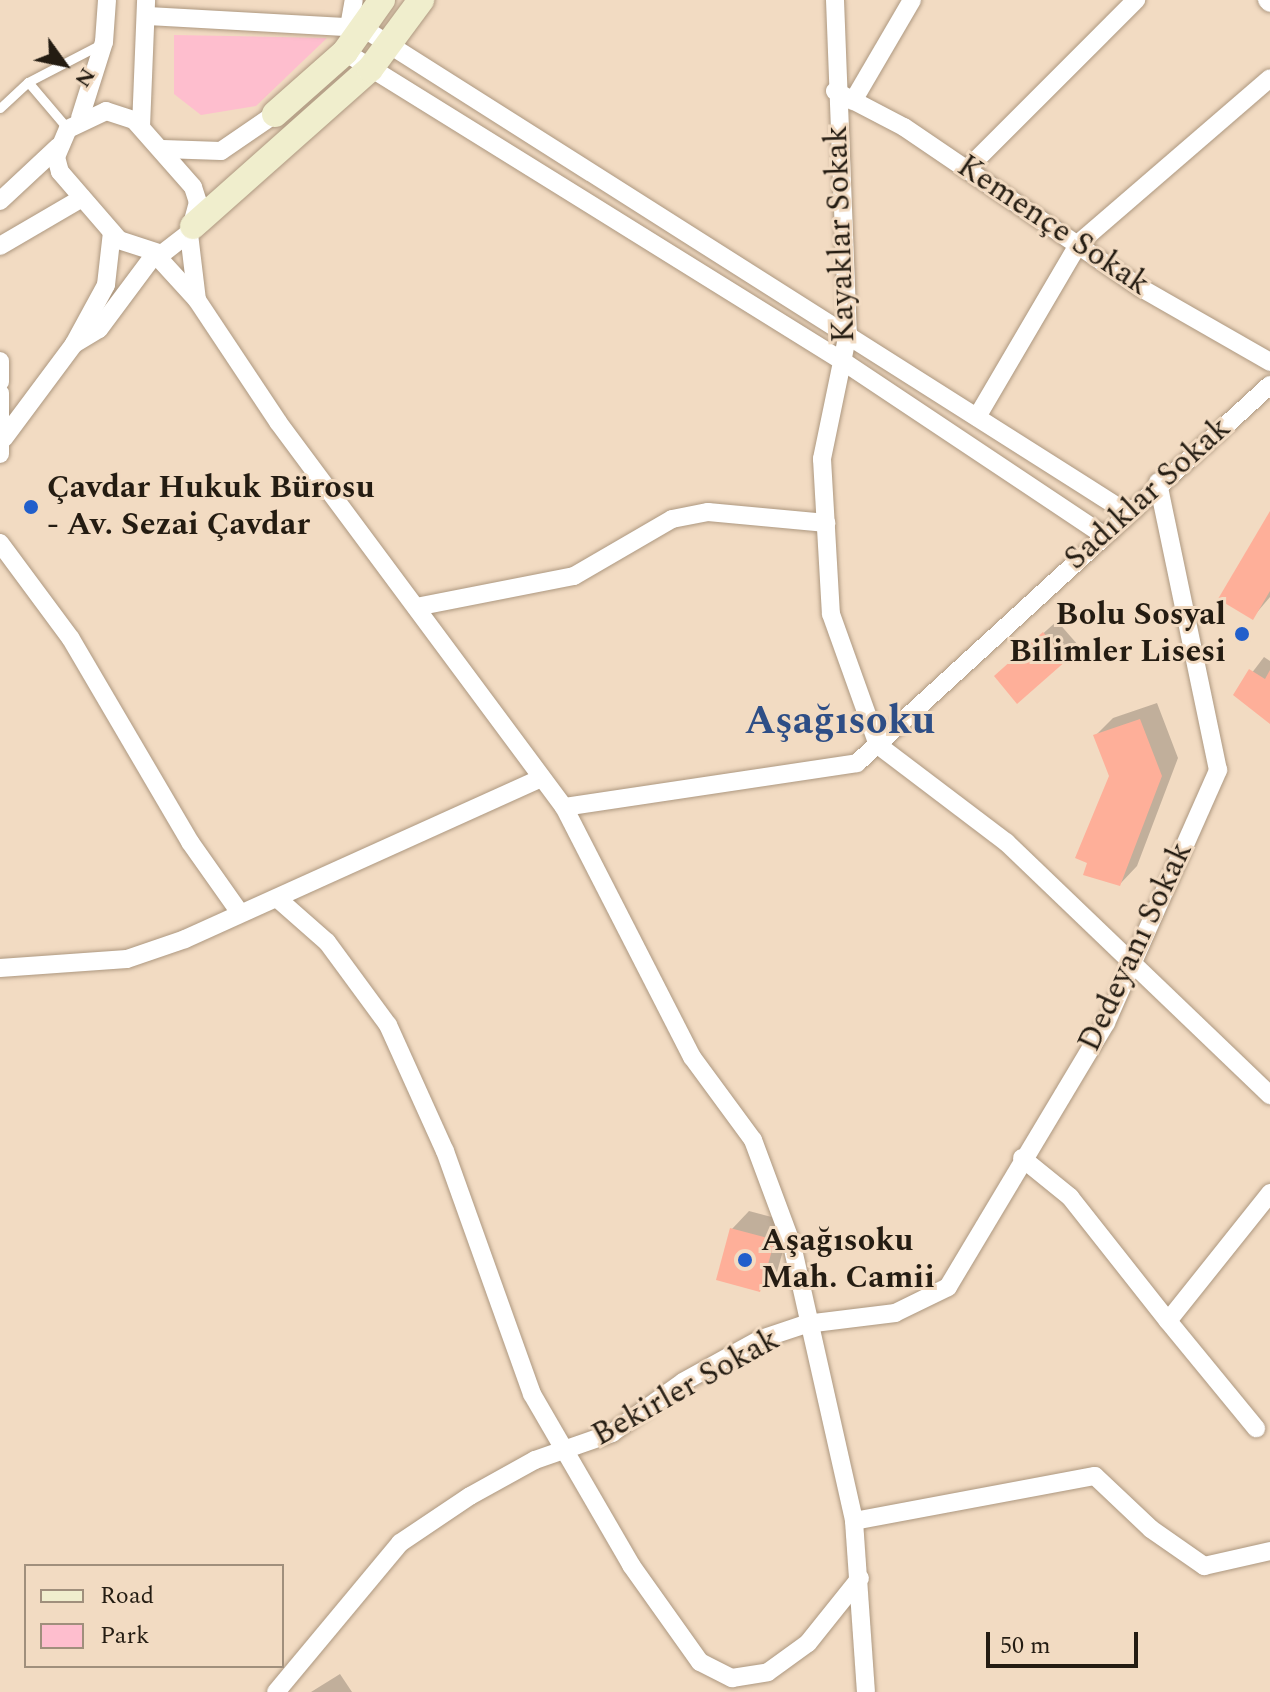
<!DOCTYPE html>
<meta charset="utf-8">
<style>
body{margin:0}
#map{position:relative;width:1270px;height:1692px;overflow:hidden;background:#f2dbc2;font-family:Spectral,serif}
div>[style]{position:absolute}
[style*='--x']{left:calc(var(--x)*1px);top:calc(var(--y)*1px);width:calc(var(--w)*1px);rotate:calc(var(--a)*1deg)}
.green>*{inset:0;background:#febece}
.shadow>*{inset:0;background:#0003}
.building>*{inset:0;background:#feaf99}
.roads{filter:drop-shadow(0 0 2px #ad9880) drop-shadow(0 0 2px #ad9880)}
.service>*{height:9px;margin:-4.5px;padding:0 4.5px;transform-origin:4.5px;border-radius:4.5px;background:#fff}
.minor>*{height:18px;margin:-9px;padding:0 9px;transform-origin:9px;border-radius:9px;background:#fff}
.secondary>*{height:26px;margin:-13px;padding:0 13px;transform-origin:13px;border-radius:13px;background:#f0eecd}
.dots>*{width:22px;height:22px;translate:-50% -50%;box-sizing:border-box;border:4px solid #f2dbc2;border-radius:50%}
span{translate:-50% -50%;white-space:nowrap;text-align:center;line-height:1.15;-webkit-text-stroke:6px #f2dbc2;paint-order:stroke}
.street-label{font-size:32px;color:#241c12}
.poi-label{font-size:32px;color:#241c12;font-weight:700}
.left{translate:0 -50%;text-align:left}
.right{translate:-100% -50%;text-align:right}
.district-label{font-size:40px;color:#2e4e86;font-weight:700}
.legend{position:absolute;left:24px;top:1564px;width:260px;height:104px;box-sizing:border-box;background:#f2dbc2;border:2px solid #a08f7c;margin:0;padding:10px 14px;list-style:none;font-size:24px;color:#241c12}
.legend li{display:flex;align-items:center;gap:16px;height:40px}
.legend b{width:40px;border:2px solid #a08f7c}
.north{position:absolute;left:24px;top:24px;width:80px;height:80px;-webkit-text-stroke:6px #f2dbc2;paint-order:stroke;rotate:123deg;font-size:22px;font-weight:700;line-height:32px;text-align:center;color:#241c12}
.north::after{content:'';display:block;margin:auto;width:28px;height:36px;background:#241c12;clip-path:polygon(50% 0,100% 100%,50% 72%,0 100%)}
.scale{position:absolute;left:986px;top:1632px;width:152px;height:36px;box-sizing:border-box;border:4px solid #241c12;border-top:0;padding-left:10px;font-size:24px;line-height:28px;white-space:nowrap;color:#241c12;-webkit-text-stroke:6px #f2dbc2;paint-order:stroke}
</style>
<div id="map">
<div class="green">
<div style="clip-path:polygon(174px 35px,327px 38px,256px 106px,201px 115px,174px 94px)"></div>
</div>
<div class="shadow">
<div style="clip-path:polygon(1270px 515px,1270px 597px,1253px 617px)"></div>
<div style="clip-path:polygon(1057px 621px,1078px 645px,1065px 658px,1009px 664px)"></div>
<div style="clip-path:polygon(1264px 657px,1270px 661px,1270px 722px,1235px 695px)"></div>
<div style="clip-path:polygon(1157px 703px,1178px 758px,1137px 866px,1120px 884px,1111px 776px,1096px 735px,1113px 718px)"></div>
<div style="clip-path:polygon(749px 1211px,791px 1222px,777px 1272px,760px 1290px,732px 1229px)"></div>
<div style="clip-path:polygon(340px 1674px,352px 1692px,311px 1692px)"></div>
</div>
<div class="building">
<div style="clip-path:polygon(1270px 511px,1270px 591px,1253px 620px,1218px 599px)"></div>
<div style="clip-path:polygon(1043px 632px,1067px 660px,1017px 704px,994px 676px)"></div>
<div style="clip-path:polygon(1249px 669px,1265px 679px,1270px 670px,1270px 724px,1233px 695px)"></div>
<div style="clip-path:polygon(1140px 719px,1162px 776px,1120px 886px,1083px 875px,1087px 863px,1075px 858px,1109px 776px,1093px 735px)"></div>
<div style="clip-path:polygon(730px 1228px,775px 1240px,760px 1292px,716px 1280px)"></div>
</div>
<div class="roads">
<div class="service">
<div style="--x:28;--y:82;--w:62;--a:49.6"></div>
<div style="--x:0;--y:108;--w:38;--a:-43"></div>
<div style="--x:28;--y:82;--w:82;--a:-27.5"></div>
</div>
<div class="minor">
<div style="--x:835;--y:0;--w:333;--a:87.8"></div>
<div style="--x:848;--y:333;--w:129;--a:101.7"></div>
<div style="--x:822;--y:459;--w:155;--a:86.7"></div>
<div style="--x:831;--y:614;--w:139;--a:70.3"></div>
<div style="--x:878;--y:745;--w:161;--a:37.2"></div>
<div style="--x:1006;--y:842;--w:366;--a:43.8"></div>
<div style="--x:1267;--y:0;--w:4;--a:45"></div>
<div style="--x:148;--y:16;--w:215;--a:3.2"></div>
<div style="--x:363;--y:28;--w:904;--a:32.39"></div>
<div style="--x:349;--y:27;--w:27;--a:-80"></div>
<div style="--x:345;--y:52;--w:587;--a:31.85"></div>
<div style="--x:844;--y:362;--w:310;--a:33.7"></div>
<div style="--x:835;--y:91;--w:78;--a:27.6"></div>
<div style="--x:904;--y:127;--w:287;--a:34.2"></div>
<div style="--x:1141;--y:288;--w:149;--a:29.8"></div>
<div style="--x:853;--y:101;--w:117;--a:-59.7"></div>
<div style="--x:106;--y:111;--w:29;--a:18"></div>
<div style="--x:134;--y:120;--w:89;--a:48.6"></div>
<div style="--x:193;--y:187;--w:16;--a:72"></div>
<div style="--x:198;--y:202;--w:31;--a:105"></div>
<div style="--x:190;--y:232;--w:36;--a:142"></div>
<div style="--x:162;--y:254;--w:45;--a:-162"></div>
<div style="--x:119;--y:240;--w:90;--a:-130.9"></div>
<div style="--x:60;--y:172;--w:16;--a:-105"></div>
<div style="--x:56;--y:157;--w:30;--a:-67"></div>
<div style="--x:68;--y:129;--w:42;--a:-25.3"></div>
<div style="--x:80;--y:118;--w:80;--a:-72.5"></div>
<div style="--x:104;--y:42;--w:42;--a:-85.9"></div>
<div style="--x:141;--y:127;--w:127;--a:-87.7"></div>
<div style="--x:163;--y:149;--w:58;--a:2"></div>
<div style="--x:221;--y:151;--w:65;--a:-34.4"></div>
<div style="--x:968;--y:168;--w:238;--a:-45"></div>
<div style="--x:0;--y:201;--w:79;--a:-43"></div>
<div style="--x:112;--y:232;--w:53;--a:96.5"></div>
<div style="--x:106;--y:285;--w:67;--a:118.5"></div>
<div style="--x:74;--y:344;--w:29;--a:-31"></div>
<div style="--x:99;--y:329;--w:94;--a:-53.3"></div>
<div style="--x:155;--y:254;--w:62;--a:47.6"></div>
<div style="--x:197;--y:300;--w:66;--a:-96.9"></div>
<div style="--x:0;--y:246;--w:95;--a:-30.3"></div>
<div style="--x:197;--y:300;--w:146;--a:56.4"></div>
<div style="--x:278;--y:422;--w:480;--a:53.4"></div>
<div style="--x:564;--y:807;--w:281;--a:62.9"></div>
<div style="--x:692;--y:1057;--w:103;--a:53.7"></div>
<div style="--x:753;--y:1140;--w:112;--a:69.6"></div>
<div style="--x:792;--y:1245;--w:283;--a:77.3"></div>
<div style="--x:854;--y:1521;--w:171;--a:86"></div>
<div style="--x:0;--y:361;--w:21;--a:90"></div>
<div style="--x:0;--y:393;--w:61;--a:90"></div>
<div style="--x:977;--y:417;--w:202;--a:-59.6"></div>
<div style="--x:1079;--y:243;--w:252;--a:-40.8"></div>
<div style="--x:4;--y:438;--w:117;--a:-53.3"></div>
<div style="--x:0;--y:543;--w:119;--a:53.5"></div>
<div style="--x:71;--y:639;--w:235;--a:59.6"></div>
<div style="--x:190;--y:842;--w:87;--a:54.8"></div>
<div style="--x:416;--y:607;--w:161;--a:-11.1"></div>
<div style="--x:574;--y:576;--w:113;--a:-30.2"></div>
<div style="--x:672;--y:519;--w:37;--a:-11"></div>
<div style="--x:708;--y:512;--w:119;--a:5.3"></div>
<div style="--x:564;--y:807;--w:296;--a:-8.5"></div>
<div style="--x:857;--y:763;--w:560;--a:-42.47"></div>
<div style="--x:278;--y:899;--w:65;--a:41.3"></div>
<div style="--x:327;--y:942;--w:103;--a:53.7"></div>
<div style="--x:388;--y:1025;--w:138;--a:65.7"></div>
<div style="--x:445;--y:1151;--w:258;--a:70.3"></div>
<div style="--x:532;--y:1394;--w:198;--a:59.9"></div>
<div style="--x:631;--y:1565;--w:119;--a:54.6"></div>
<div style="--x:700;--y:1662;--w:36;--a:27"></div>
<div style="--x:732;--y:1678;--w:36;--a:-9"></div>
<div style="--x:768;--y:1672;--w:49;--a:-35.9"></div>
<div style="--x:808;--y:1643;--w:83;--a:-51.3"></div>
<div style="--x:0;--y:968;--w:127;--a:-4.1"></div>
<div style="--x:127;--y:959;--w:61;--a:-19"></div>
<div style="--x:185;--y:939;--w:391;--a:-24.3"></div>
<div style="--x:1022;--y:1158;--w:62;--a:39.1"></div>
<div style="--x:1070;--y:1197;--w:158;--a:51.7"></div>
<div style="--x:1168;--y:1321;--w:164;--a:-51.4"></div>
<div style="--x:1168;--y:1321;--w:139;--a:50.6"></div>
<div style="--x:854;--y:1521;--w:245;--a:-10.6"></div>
<div style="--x:1095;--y:1476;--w:77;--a:43.4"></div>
<div style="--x:1151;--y:1529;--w:65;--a:34.9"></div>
<div style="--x:1204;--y:1566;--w:68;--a:-12.8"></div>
<div style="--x:276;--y:1692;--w:194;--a:-50.2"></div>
<div style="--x:400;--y:1543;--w:84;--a:-33.9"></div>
<div style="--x:470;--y:1496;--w:74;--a:-29"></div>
<div style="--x:535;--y:1460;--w:82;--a:-19.3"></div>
<div style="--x:612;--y:1433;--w:87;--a:-35.7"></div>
<div style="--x:683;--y:1382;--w:89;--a:-28.9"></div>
<div style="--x:761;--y:1339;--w:47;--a:-18.4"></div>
<div style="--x:806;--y:1324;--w:90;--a:-7"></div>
<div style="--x:895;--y:1313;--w:59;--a:-26.1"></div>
<div style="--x:948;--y:1287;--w:308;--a:-59.1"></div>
<div style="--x:1106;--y:1023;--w:277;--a:-66.1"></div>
<div style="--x:1218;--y:770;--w:294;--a:-101.8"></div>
</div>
<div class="secondary">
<div style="--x:275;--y:114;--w:94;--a:-41.5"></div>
<div style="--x:345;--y:52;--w:64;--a:-54.6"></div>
<div style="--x:193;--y:226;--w:237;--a:-41.6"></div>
<div style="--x:370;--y:69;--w:86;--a:-53.5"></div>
</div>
</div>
<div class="dots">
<div style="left:31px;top:507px;background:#225fcb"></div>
<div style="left:1242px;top:634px;background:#225fcb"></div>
<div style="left:745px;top:1260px;background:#225fcb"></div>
</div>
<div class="street-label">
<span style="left:1053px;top:226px;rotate:34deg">Kemençe Sokak</span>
<span style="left:841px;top:234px;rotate:-92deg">Kayaklar Sokak</span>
<span style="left:1148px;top:494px;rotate:-42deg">Sadıklar Sokak</span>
<span style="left:1136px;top:947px;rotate:-65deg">Dedeyanı Sokak</span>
<span style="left:686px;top:1388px;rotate:-29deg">Bekirler Sokak</span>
</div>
<div class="poi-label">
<span class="left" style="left:47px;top:507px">Çavdar Hukuk Bürosu<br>- Av. Sezai Çavdar</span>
<span class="right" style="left:1226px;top:634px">Bolu Sosyal<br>Bilimler Lisesi</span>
<span class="left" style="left:761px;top:1260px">Aşağısoku<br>Mah. Camii</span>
</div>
<div class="district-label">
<span style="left:840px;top:722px">Aşağısoku</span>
</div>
<ul class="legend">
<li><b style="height:10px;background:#f0eecd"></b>Road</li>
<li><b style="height:22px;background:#febece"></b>Park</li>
</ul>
<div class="north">N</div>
<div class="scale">50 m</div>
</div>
